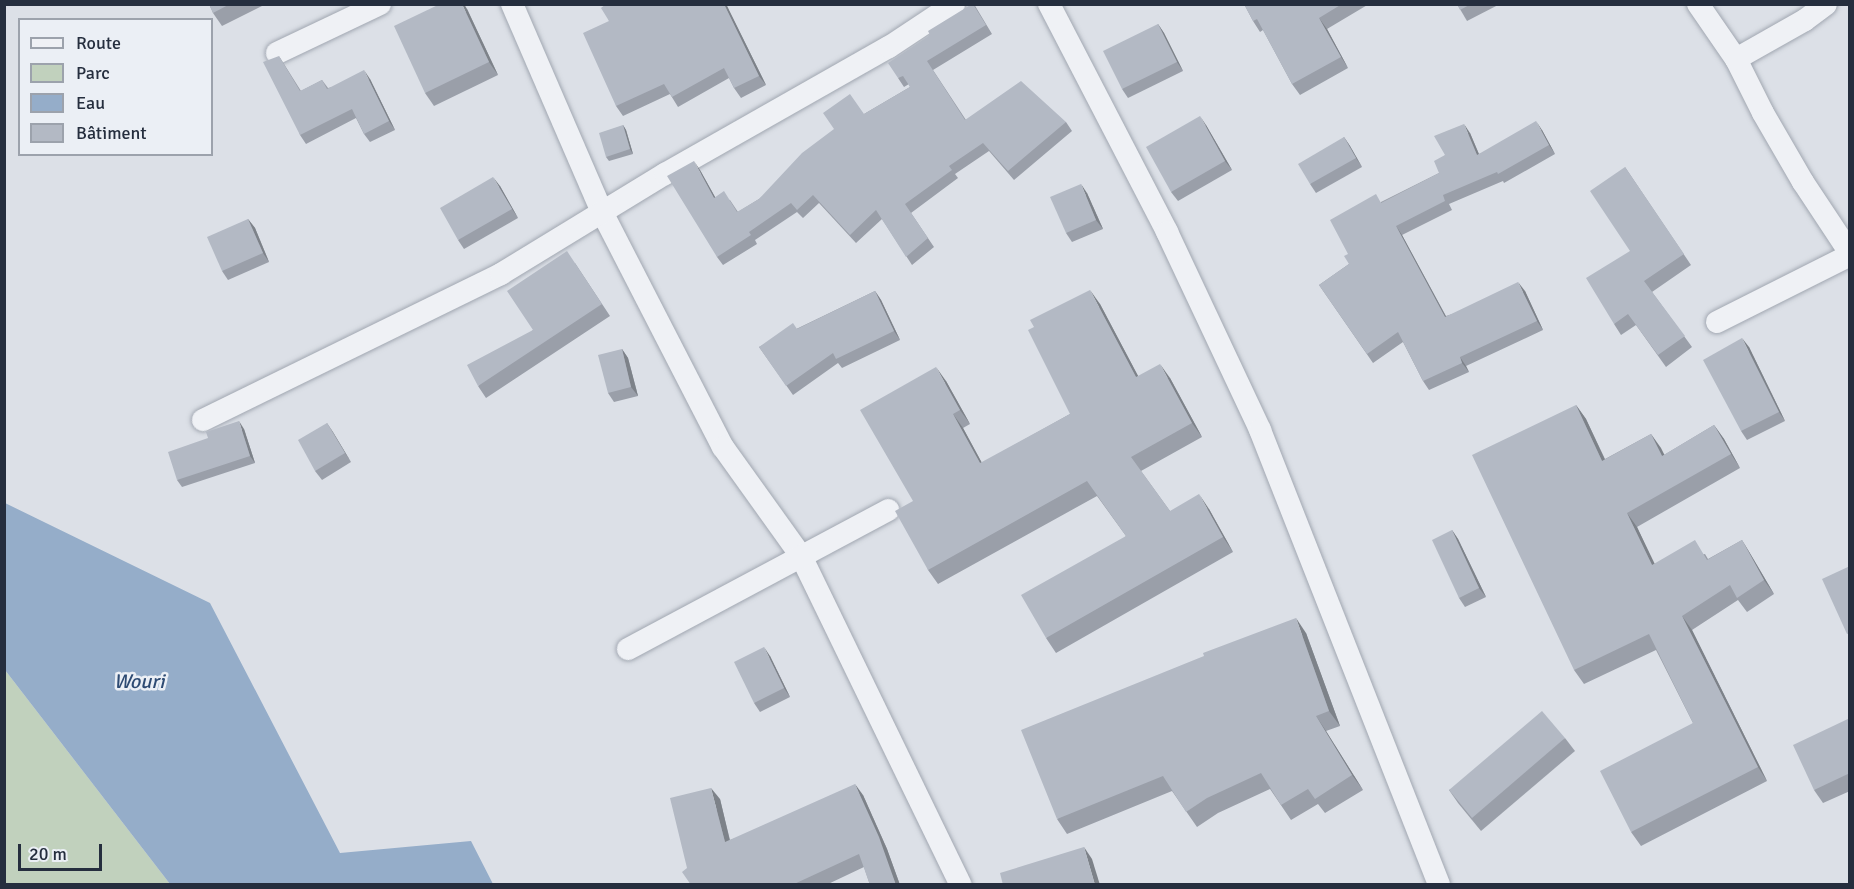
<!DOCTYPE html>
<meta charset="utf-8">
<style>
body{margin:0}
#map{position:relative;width:1854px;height:889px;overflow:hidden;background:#dce0e7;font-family:Signika,sans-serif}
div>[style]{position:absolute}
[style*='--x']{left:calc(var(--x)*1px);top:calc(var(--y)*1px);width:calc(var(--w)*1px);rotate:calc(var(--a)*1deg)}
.green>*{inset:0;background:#c1d1bd}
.water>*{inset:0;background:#95adc9}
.roads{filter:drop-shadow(0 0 2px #a1a7b1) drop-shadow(0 0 2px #a1a7b1)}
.street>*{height:22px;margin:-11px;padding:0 11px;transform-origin:11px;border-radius:11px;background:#eff1f5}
.wall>*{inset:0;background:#9a9fa9}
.shaded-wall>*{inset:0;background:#7d8289}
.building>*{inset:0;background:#b3b9c4}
span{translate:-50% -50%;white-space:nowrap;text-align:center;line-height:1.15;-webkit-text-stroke:5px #ebeff5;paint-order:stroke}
.water-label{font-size:20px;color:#2e4b73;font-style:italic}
.frame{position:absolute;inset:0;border:6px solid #252e3e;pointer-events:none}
.legend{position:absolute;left:18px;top:18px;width:195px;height:138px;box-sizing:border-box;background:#ebeff5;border:2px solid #9ca2ac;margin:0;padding:8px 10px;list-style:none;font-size:18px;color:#252e3e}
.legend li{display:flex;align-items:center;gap:12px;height:30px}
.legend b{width:30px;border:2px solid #9ca2ac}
.scale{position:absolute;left:18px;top:844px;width:84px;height:27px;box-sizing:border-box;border:3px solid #252e3e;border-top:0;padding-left:8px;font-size:18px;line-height:21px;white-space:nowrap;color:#252e3e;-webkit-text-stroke:4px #ebeff5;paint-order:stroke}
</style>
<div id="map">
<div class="green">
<div style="clip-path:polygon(5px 670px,170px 884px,5px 884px)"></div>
</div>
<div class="water">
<div style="clip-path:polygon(5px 503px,210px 603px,340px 853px,471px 841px,493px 884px,170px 884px,5px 670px)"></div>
</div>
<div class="roads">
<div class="street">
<div style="--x:512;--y:4;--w:229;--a:66.6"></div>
<div style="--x:603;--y:214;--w:262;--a:62.8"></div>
<div style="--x:723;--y:447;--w:134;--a:54.4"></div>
<div style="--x:801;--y:556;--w:365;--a:64.1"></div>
<div style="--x:1049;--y:4;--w:257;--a:62.6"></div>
<div style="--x:1167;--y:232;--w:219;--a:64.8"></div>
<div style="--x:1260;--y:430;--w:488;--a:68.5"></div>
<div style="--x:1698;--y:4;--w:67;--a:55.4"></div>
<div style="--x:1736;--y:59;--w:60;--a:63.4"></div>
<div style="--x:1763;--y:113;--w:80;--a:59.9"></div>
<div style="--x:1803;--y:182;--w:85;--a:56.5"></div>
<div style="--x:277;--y:53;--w:114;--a:-25.4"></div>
<div style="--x:1736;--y:59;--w:79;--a:-29.5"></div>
<div style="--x:1805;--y:20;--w:26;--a:-37"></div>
<div style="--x:1717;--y:322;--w:149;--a:-26.7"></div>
<div style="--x:203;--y:420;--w:332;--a:-26.1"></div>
<div style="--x:501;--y:274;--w:192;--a:-31.4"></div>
<div style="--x:665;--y:174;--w:257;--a:-29.6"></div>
<div style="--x:889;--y:47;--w:78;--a:-33.5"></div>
<div style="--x:628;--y:649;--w:295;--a:-28.1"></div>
</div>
</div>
<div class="wall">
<div style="clip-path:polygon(209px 4px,266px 4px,222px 26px,213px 13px)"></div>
<div style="clip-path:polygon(606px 4px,726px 4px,766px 85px,741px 98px,734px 88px,729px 78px,678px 107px,670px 94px,623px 116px,616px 106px,609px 21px)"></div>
<div style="clip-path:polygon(974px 4px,992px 34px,933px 70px,966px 120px,1066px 122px,1072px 131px,1014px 180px,989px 151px,955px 174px,958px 178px,911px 213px,934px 247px,912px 265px,882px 219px,856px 243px,819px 203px,803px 218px,797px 212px,755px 240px,757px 244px,723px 265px,717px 257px,700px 170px,715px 197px,730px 200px,738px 212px,759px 199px,864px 114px,910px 87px,909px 84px,904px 87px,898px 78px,930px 35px)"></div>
<div style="clip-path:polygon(1244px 4px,1369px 4px,1327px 29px,1348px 68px,1300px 95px,1292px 84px,1263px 30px,1260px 32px,1253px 21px)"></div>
<div style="clip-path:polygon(1457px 4px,1500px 4px,1467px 21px)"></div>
<div style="clip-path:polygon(467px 9px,498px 75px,434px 106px,425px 93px)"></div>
<div style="clip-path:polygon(1158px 24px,1164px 33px,1183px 71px,1128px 98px,1122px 89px)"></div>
<div style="clip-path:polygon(279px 56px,301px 91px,322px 80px,328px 88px,370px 79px,395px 130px,370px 142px,364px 134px,356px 118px,306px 144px,300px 135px)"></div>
<div style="clip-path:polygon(623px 125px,626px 130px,633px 154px,609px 161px,606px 157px)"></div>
<div style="clip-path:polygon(1206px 125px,1232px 170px,1178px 201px,1171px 192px)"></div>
<div style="clip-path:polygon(1542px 130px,1555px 154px,1504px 183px,1503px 181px,1449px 204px,1452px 210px,1402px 235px,1446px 316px,1525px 291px,1543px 330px,1466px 366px,1469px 372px,1429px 390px,1423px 381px,1403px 342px,1373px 363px,1319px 285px,1349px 264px,1348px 254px,1381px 202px,1439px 173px,1445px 155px,1470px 133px,1479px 154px)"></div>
<div style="clip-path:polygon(1344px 137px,1350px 146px,1362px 167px,1316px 193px,1310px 184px)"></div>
<div style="clip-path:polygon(1625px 167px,1691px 265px,1652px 292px,1692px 347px,1666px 367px,1636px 325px,1621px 335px,1614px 324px,1630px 251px)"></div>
<div style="clip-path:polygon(500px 186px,518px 218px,464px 249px,458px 240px)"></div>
<div style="clip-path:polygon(1087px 193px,1103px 229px,1072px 242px,1066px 233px)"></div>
<div style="clip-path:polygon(248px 219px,255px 228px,269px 262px,228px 280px,222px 271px)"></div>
<div style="clip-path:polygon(575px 263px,610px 316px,486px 398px,478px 386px,533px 330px)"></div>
<div style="clip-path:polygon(875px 291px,881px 300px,900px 340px,842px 368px,838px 363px,793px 395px,759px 347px)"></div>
<div style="clip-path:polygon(1100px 304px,1138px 376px,1170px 378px,1202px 437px,1141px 471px,1170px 511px,1209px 509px,1233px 552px,1056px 653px,1046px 638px,1126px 536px,1097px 496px,938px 584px,928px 570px,913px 501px,946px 381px,970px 424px,963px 428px,982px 463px,1070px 414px)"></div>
<div style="clip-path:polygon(1749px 347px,1785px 421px,1747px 440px,1741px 431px)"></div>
<div style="clip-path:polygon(622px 349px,628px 358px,638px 396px,614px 402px,608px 393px)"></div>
<div style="clip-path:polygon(1576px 405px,1586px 419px,1605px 459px,1651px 434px,1664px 455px,1714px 425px,1724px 439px,1740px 468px,1637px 527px,1654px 564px,1705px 554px,1708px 559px,1742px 540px,1751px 555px,1774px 594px,1747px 612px,1738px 600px,1692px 630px,1767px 781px,1641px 846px,1631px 832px,1693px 723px,1656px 650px,1584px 684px,1574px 670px)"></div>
<div style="clip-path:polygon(327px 423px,351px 462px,322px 480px,315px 471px)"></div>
<div style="clip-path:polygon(244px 429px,255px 463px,182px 487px,177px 480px)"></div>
<div style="clip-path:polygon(1452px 530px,1458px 539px,1486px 597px,1465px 607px,1459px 598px)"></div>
<div style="clip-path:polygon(1306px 633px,1340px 726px,1326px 731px,1363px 790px,1325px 813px,1318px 804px,1291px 820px,1270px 789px,1218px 813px,1197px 827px,1172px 791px,1067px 834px,1057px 819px)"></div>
<div style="clip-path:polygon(770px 656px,790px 697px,760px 712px,754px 703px)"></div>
<div style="clip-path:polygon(1850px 718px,1850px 791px,1823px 803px,1814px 790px)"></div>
<div style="clip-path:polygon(1565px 738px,1575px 751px,1481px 831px,1458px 803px,1449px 790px)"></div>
<div style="clip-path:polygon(863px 795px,887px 849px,900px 885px,870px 885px,864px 867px,826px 885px,691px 885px,720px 799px,730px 840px)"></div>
</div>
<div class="shaded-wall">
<div style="clip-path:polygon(462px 4px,464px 4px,467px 9px,498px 75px,489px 62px)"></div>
<div style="clip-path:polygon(724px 4px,726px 4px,766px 85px,759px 76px)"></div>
<div style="clip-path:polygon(1319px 18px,1327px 29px,1348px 68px,1341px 57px)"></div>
<div style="clip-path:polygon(1158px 24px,1164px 33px,1183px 71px,1177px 62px)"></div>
<div style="clip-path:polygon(364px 70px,370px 79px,395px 130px,389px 121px)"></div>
<div style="clip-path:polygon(1200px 116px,1206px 125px,1232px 170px,1225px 161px)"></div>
<div style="clip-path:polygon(1536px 121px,1542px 130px,1555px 154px,1549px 145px)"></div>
<div style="clip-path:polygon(1464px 124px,1470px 133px,1483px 164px,1477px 155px)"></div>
<div style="clip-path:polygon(623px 125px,626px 130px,633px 154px,630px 149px)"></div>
<div style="clip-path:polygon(1344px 137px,1350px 146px,1362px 167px,1356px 158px)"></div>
<div style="clip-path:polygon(694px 161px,700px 170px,720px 206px,714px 198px)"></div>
<div style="clip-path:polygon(493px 177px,500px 186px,518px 218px,512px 209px)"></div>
<div style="clip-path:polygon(1081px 184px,1087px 193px,1103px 229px,1096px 220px)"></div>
<div style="clip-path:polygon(248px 219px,255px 228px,269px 262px,263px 253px)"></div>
<div style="clip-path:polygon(1396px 226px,1402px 235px,1451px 326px,1445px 317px)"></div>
<div style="clip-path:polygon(1518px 282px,1525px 291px,1543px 330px,1537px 321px)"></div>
<div style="clip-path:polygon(1090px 290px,1100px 304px,1146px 391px,1136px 377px)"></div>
<div style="clip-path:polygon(875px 291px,881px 300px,900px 340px,894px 331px)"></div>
<div style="clip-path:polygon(1742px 338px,1749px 347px,1785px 421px,1779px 412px)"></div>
<div style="clip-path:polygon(622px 349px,628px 358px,638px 396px,631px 387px)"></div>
<div style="clip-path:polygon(1460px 357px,1466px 366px,1469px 372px,1462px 363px)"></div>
<div style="clip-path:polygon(1160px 364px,1170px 378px,1202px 437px,1192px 423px)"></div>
<div style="clip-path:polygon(936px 367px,946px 381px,970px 424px,960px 410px)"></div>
<div style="clip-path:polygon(1576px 405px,1586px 419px,1612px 475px,1602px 461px)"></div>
<div style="clip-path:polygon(953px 414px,963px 428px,990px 478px,980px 463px)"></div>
<div style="clip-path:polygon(239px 421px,244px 429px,255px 463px,250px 456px)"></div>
<div style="clip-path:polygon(327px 423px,333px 432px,351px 462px,345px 453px)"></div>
<div style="clip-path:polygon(1714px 425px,1724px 439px,1740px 468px,1731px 454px)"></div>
<div style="clip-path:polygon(1651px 434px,1661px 448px,1672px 470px,1662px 456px)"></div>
<div style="clip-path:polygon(1199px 494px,1209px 509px,1233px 552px,1223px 537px)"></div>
<div style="clip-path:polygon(1627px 513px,1637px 527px,1662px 579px,1652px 565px)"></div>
<div style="clip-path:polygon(1452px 530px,1458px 539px,1486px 597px,1479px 588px)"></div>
<div style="clip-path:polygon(1742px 540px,1751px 555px,1774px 594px,1764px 580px)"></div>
<div style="clip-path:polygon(1682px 616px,1692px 630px,1767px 781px,1758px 767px)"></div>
<div style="clip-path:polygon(1296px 618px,1306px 633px,1340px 726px,1329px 711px)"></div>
<div style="clip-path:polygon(764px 647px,770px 656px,790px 697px,784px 688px)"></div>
<div style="clip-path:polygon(1316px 716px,1326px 731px,1363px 790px,1352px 775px)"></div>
<div style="clip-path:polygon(855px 784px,863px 795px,887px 849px,900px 885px,896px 885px)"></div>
<div style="clip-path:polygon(711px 788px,720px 799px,733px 854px,725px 842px)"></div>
<div style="clip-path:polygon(1084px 847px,1092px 859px,1100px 885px,1095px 885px)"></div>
</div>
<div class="building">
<div style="clip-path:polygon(209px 4px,230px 4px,213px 13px)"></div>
<div style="clip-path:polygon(440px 4px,462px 4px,489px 62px,425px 93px,394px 26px)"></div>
<div style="clip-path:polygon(606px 4px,724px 4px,759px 76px,734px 88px,724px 68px,672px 97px,664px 84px,616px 106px,583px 33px,609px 21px,601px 8px)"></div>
<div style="clip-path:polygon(972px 4px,973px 4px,986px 25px,927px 61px,965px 120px,1021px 81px,1066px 122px,1008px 171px,983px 143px,949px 166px,952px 170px,905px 204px,928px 238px,906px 257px,876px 210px,850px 235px,813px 195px,797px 210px,791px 203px,749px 232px,751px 235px,717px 257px,667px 176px,694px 161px,714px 198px,724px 191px,737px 212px,759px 199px,802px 153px,834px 129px,823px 113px,850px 94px,864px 114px,910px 87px,903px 76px,898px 78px,888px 63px,930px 35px,928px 31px)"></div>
<div style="clip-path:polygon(1244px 4px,1342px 4px,1319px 18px,1341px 57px,1292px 84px,1257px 19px,1253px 21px)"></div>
<div style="clip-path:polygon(1457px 4px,1471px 4px,1460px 10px)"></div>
<div style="clip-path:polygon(1158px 24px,1177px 62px,1122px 89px,1103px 51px)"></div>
<div style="clip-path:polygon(279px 56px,300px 91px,322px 80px,327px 89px,364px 70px,389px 121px,364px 134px,352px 109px,300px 135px,263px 62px)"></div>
<div style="clip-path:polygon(1200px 116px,1225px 161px,1171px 192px,1146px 147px)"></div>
<div style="clip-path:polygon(1536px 121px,1549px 145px,1498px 174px,1497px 172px,1443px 195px,1445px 201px,1396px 226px,1445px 317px,1518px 282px,1537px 321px,1460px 357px,1462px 363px,1423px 381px,1398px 332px,1367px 354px,1319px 285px,1349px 264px,1344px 256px,1348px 254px,1330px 220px,1376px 194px,1381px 203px,1439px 173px,1434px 161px,1445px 155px,1434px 136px,1464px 124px,1477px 155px)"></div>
<div style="clip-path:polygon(623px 125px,630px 149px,606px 157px,599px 133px)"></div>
<div style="clip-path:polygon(1344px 137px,1356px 158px,1310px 184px,1298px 164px)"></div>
<div style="clip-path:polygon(1625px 167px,1684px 254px,1644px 281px,1685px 336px,1658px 355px,1628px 314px,1614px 324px,1586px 278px,1630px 251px,1590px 191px)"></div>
<div style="clip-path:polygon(493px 177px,512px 209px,458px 240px,440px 208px)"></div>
<div style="clip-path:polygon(1081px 184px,1096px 220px,1066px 233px,1050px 197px)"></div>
<div style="clip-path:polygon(248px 219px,263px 253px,222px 271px,207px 237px)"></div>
<div style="clip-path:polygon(567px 251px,602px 304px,478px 386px,467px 365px,533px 330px,507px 291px)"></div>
<div style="clip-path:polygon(1090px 290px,1136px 377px,1160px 364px,1192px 423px,1131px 457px,1170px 511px,1199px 494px,1223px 537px,1046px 638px,1021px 595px,1126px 536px,1087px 481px,928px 570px,895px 511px,913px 501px,860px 410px,936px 367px,960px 410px,953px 414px,980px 463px,1070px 414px,1028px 330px,1034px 327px,1030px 320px)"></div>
<div style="clip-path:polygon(875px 291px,894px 331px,836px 359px,833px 353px,786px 386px,759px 347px,793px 323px,797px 329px)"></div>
<div style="clip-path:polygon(1742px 338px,1779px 412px,1741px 431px,1703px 360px)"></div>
<div style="clip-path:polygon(622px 349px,631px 387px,608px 393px,598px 355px)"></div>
<div style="clip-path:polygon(1576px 405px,1602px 461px,1651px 434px,1662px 456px,1714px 425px,1731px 454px,1627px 513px,1652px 565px,1695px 540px,1707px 560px,1742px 540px,1764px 580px,1737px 598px,1730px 585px,1682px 616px,1758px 767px,1631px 832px,1600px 771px,1693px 723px,1649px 634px,1574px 670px,1472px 455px)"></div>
<div style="clip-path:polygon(239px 421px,250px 456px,177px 480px,168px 452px,208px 438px,206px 432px)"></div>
<div style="clip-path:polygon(327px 423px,345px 453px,315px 471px,298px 440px)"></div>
<div style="clip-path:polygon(1452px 530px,1479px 588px,1459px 598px,1432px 540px)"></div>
<div style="clip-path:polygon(1850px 566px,1850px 633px,1847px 634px,1822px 579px)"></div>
<div style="clip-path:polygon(1296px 618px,1329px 711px,1316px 716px,1352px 775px,1315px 799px,1308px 789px,1281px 805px,1261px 773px,1207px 798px,1186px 812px,1163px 776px,1057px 819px,1021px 730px,1204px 656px,1203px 653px)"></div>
<div style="clip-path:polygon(764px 647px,784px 688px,754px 703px,734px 662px)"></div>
<div style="clip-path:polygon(1542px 711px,1565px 738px,1472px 818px,1449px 790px)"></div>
<div style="clip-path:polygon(1850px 718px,1850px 773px,1814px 790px,1793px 745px)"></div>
<div style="clip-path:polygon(855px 784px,879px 837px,896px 885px,870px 885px,859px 854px,792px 885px,691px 885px,682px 872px,687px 868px,670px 798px,711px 788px,725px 842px)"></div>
<div style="clip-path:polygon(1084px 847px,1095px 885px,1003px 885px,1000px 873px)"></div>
</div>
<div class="water-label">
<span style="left:139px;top:681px">Wouri</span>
</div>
<div class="frame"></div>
<ul class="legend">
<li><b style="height:8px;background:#eff1f5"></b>Route</li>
<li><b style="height:16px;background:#c1d1bd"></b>Parc</li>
<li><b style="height:16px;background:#95adc9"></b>Eau</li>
<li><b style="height:16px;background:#b3b9c4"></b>Bâtiment</li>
</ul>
<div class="scale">20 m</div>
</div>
